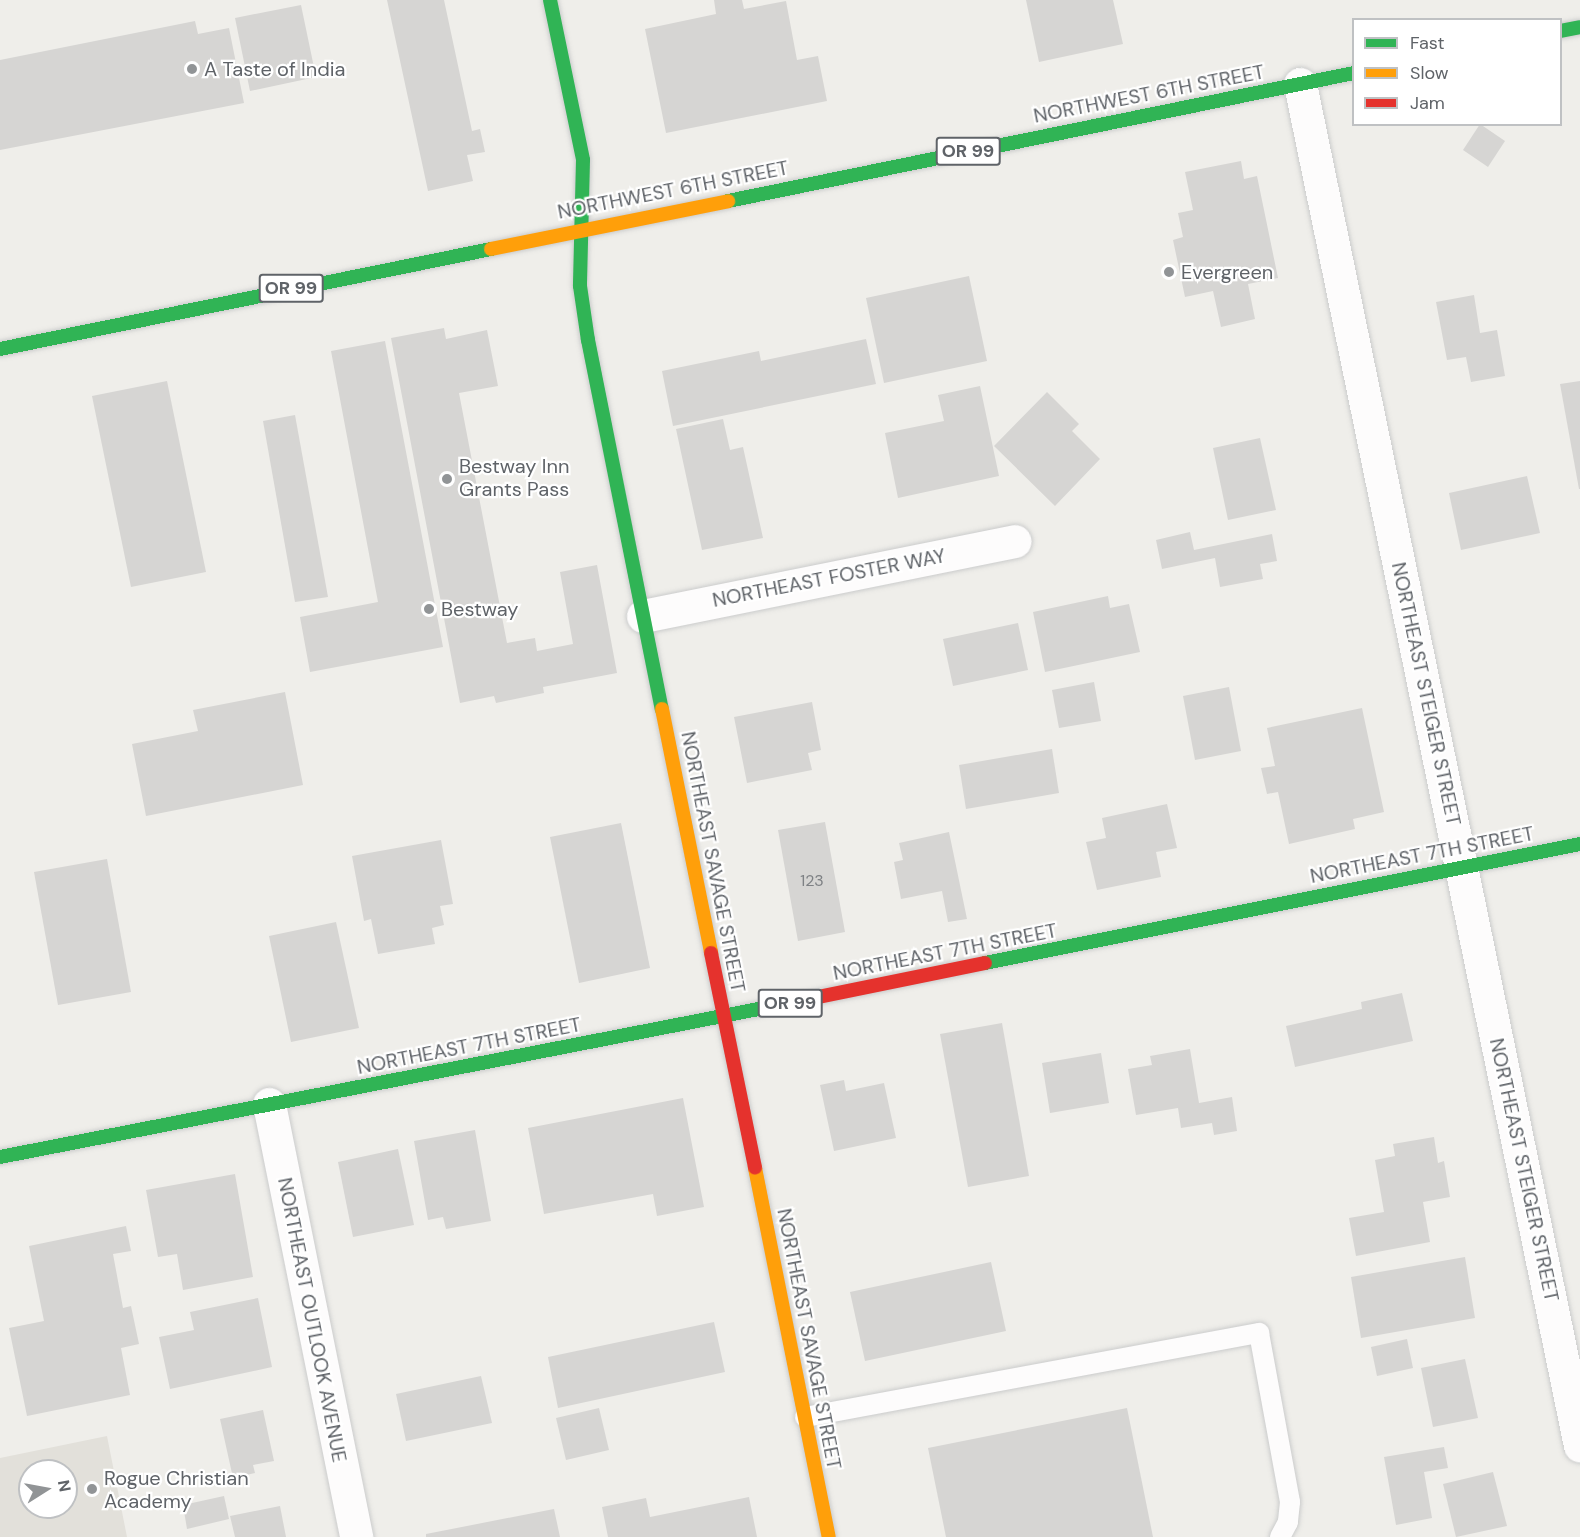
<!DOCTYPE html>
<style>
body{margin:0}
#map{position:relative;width:1580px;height:1537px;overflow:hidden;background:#efeeea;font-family:"DM Sans",sans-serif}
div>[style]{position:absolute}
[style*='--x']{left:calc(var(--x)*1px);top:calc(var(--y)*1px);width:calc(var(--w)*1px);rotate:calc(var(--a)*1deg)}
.education>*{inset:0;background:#e2e0da}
.building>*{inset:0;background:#d6d5d3}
.roads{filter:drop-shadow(0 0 2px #cbcccc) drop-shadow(0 0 2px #cbcccc)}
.lane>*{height:20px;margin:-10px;padding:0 10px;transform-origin:10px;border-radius:10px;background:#fdfcfc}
.street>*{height:33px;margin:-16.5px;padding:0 16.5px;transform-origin:16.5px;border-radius:16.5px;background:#fdfcfc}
.fast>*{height:14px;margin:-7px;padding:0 7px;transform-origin:7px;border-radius:7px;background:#30b455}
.slow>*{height:14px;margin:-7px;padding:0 7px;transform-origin:7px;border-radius:7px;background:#ff9f0a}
.jam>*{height:14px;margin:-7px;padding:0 7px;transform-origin:7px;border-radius:7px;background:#e5322d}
.dots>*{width:16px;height:16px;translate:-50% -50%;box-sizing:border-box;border:3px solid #fff;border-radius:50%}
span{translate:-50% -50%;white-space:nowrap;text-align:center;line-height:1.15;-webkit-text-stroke:4.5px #fff;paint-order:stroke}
.number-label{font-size:16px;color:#7e8184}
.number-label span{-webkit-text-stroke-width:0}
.shield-label span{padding:2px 4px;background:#fff;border:2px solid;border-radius:4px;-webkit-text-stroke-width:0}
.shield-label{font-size:18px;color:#5f6368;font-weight:700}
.poi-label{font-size:20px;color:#5f6368}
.left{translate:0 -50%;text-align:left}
.street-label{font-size:20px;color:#5f6368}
.legend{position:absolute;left:1352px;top:18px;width:210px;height:108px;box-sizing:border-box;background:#fff;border:2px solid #bfc1c3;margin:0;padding:8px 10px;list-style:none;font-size:18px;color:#5f6368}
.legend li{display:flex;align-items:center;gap:12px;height:30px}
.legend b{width:30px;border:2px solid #bfc1c3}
.north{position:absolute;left:18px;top:1459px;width:60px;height:60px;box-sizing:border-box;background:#fff;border:2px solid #bfc1c3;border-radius:50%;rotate:79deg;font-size:16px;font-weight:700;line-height:24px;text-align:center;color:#5f6368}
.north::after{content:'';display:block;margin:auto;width:21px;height:27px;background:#919496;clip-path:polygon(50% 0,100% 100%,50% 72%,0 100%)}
</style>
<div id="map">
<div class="education">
<div style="clip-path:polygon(evenodd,107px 1436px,127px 1537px,0 1537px,0 1458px,107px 1436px,30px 1471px,66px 1471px,66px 1507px,30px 1507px,30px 1471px)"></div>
</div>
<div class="building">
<div style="clip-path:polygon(387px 0,444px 0,472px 131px,480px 129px,485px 152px,467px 155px,473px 181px,428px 191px)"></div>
<div style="clip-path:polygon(714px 0,742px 0,744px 9px,786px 1px,797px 60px,818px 56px,827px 101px,666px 133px,645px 29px,716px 14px)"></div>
<div style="clip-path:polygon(1026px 0,1113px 0,1123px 44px,1039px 62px)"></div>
<div style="clip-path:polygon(301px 5px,316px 77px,250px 91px,235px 18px)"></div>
<div style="clip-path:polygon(195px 21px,198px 34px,229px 28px,244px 103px,0 150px,0 60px)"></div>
<div style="clip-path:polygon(1480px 124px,1505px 141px,1488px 167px,1463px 150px)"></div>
<div style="clip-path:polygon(1241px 161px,1244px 179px,1257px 176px,1278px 278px,1248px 284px,1255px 319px,1221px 327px,1213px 291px,1185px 297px,1173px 240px,1183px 237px,1178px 213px,1193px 210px,1185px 172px)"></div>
<div style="clip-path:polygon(969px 276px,987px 361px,884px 383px,866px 298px)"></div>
<div style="clip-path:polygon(1474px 295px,1480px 333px,1497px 330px,1505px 376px,1471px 382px,1466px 357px,1447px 360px,1436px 302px)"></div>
<div style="clip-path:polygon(444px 328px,446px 339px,487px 330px,498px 386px,459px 393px,507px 643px,535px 638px,537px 651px,573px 644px,560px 572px,597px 565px,617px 673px,543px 687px,544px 693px,496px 703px,494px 696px,460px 703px,391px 338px)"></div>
<div style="clip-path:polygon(866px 339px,876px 384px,673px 426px,662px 371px,759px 351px,761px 361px)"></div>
<div style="clip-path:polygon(385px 341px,443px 647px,310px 672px,300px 617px,378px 602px,331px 351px)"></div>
<div style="clip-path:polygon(167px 381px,206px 572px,131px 587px,92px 396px)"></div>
<div style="clip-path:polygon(1580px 381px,1580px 489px,1579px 489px,1560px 384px)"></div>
<div style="clip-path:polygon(980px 386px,999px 476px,898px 498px,885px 433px,944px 421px,938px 395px)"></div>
<div style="clip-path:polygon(1047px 392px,1079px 424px,1072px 431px,1100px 459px,1055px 506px,994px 446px)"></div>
<div style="clip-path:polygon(295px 415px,328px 597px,295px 602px,263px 421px)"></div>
<div style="clip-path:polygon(723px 419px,730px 450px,743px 447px,763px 538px,702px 550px,676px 429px)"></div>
<div style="clip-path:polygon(1260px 438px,1276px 510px,1228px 520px,1213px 448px)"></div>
<div style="clip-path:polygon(1527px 476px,1540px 533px,1461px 550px,1449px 493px)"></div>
<div style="clip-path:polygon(1190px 532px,1194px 550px,1272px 534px,1277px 561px,1260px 564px,1263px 579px,1220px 587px,1215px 558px,1162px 569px,1156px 540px)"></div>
<div style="clip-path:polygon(1108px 596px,1110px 608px,1129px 604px,1140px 652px,1045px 672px,1033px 612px)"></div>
<div style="clip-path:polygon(1018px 623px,1028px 670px,953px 686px,943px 639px)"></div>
<div style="clip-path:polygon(1094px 682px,1101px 721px,1059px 728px,1052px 690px)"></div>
<div style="clip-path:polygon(1229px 687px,1241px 751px,1195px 760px,1183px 696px)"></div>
<div style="clip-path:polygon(285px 692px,303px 785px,146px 816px,132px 744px,198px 731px,193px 710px)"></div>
<div style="clip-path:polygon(812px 702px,821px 750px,808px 753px,812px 770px,747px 783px,734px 717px)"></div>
<div style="clip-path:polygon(1362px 708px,1384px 812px,1353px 819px,1355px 829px,1289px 844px,1278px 792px,1267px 794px,1261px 768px,1275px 766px,1267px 728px)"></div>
<div style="clip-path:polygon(1052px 749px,1059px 793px,966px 809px,959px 765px)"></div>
<div style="clip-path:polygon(1167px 804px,1177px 848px,1156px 852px,1161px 877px,1097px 890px,1086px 842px,1106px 838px,1102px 818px)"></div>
<div style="clip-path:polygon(825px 822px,845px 932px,798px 941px,778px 830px)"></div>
<div style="clip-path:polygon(621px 823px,650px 968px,579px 983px,550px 837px)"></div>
<div style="clip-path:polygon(949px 832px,967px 919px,948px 922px,942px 891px,901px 899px,894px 862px,903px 860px,899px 843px)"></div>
<div style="clip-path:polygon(441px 840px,453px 904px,440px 906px,444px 925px,432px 928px,435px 944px,378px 954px,371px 919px,364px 921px,352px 856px)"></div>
<div style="clip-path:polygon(107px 859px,131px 992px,58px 1005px,34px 872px)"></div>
<div style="clip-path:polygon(336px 922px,359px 1028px,291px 1042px,269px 936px)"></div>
<div style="clip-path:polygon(1402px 993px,1413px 1041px,1295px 1067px,1286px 1026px,1362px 1009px,1361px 1002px)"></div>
<div style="clip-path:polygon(1002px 1023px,1029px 1176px,968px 1187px,940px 1034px)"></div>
<div style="clip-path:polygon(1190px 1049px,1199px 1103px,1232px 1097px,1237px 1131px,1214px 1135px,1212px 1123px,1181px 1128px,1178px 1108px,1136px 1115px,1128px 1069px,1152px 1065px,1150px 1056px)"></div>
<div style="clip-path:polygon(1101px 1053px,1109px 1103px,1050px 1113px,1042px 1063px)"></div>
<div style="clip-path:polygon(844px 1080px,846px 1091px,884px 1083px,896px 1138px,834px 1151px,820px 1085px)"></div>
<div style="clip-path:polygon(683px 1098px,704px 1207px,657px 1216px,653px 1194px,544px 1214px,528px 1128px)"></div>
<div style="clip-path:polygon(475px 1130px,491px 1221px,446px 1229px,443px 1217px,428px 1220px,414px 1141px)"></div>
<div style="clip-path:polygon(1434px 1137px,1438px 1163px,1444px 1161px,1450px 1197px,1423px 1202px,1430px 1242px,1356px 1256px,1349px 1218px,1384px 1212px,1375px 1160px,1395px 1156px,1393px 1144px)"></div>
<div style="clip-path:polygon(398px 1149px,414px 1225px,353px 1237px,338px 1162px)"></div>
<div style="clip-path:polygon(235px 1174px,253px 1277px,183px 1290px,177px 1254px,158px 1257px,146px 1190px)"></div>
<div style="clip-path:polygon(126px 1226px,131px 1251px,113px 1254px,123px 1308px,131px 1306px,139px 1344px,121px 1348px,130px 1395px,27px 1416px,9px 1328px,44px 1321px,29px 1246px)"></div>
<div style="clip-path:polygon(1465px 1257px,1475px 1318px,1361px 1338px,1351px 1277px)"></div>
<div style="clip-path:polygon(991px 1262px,1006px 1331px,865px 1361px,850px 1292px)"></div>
<div style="clip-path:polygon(258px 1298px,272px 1367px,170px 1389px,159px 1337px,194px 1330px,190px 1312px)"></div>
<div style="clip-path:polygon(714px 1322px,725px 1372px,558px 1408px,548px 1357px)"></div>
<div style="clip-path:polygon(1407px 1339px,1413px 1368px,1377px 1376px,1371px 1347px)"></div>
<div style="clip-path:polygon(1465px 1359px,1478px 1418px,1433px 1427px,1421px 1368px)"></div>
<div style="clip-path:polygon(481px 1376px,492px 1423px,406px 1441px,396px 1394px)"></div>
<div style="clip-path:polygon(599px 1408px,609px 1450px,566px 1460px,556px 1418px)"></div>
<div style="clip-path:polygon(1127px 1408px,1153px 1537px,946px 1537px,928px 1448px)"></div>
<div style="clip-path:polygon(263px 1410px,274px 1461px,253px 1465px,255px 1473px,233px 1478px,220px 1419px)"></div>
<div style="clip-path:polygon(1444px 1447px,1448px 1468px,1424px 1472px,1432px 1518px,1396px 1525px,1384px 1457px)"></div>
<div style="clip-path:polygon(1493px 1472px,1507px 1526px,1456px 1537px,1443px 1484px)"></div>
<div style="clip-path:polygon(224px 1496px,229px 1519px,187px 1529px,183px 1505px)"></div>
<div style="clip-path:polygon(749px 1497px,757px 1537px,608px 1537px,602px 1507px,646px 1498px,650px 1517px)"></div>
<div style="clip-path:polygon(280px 1506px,286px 1537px,235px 1537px,230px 1516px)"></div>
<div style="clip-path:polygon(554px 1509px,560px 1537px,426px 1537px,426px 1534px)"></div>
</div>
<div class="roads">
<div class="lane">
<div style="--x:805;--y:1417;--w:462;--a:-10.5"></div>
<div style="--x:1259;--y:1333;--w:172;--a:79.6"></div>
<div style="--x:1290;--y:1502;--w:20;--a:96"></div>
<div style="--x:1288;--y:1522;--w:17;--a:118"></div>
</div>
<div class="street">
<div style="--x:1300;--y:84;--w:1390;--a:78.38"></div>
<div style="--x:643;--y:616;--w:379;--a:-11.4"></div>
<div style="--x:269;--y:1104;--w:442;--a:78.6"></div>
</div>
<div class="fast">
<div style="--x:550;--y:0;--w:163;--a:78.3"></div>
<div style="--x:583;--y:160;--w:126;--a:91.4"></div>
<div style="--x:580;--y:286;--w:55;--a:81.6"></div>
<div style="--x:588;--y:340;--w:376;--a:78.7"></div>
<div style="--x:1560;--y:31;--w:20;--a:-11"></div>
<div style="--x:728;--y:201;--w:639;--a:-11.56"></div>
<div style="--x:0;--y:349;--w:501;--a:-11.51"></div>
<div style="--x:985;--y:963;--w:607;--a:-11.31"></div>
<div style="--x:0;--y:1157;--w:799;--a:-11.04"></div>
</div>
<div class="slow">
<div style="--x:491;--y:249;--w:242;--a:-11.4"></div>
<div style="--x:662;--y:709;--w:249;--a:78.6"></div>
<div style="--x:755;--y:1168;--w:376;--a:78.7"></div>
</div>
<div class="jam">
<div style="--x:711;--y:953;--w:219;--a:78.4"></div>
<div style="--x:784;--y:1004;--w:205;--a:-11.5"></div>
</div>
</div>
<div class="dots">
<div style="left:192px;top:69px;background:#919496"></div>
<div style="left:1169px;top:272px;background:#919496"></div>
<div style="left:447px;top:479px;background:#919496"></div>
<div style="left:429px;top:609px;background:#919496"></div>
<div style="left:92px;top:1489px;background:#919496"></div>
</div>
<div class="number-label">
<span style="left:812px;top:881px">123</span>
</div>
<div class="shield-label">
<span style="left:968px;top:151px">OR 99</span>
<span style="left:291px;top:288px">OR 99</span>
<span style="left:790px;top:1003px">OR 99</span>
</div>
<div class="poi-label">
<span class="left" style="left:204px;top:69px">A Taste of India</span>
<span class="left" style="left:1181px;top:272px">Evergreen</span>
<span class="left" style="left:459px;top:478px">Bestway Inn<br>Grants Pass</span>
<span class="left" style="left:441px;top:609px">Bestway</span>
<span class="left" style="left:104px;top:1490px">Rogue Christian<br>Academy</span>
</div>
<div class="street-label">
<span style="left:1149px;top:94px;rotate:-11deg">NORTHWEST 6TH STREET</span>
<span style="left:673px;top:190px;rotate:-11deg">NORTHWEST 6TH STREET</span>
<span style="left:829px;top:578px;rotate:-11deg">NORTHEAST FOSTER WAY</span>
<span style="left:1426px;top:694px;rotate:78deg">NORTHEAST STEIGER STREET</span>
<span style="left:1422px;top:855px;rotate:-11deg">NORTHEAST 7TH STREET</span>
<span style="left:713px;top:862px;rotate:79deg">NORTHEAST SAVAGE STREET</span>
<span style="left:945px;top:952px;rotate:-11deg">NORTHEAST 7TH STREET</span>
<span style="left:469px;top:1046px;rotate:-11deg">NORTHEAST 7TH STREET</span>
<span style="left:1524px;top:1170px;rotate:78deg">NORTHEAST STEIGER STREET</span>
<span style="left:312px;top:1320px;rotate:79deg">NORTHEAST OUTLOOK AVENUE</span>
<span style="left:809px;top:1339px;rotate:79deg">NORTHEAST SAVAGE STREET</span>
</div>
<ul class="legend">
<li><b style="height:8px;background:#30b455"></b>Fast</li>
<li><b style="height:8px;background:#ff9f0a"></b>Slow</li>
<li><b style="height:8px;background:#e5322d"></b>Jam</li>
</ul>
<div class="north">N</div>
</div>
